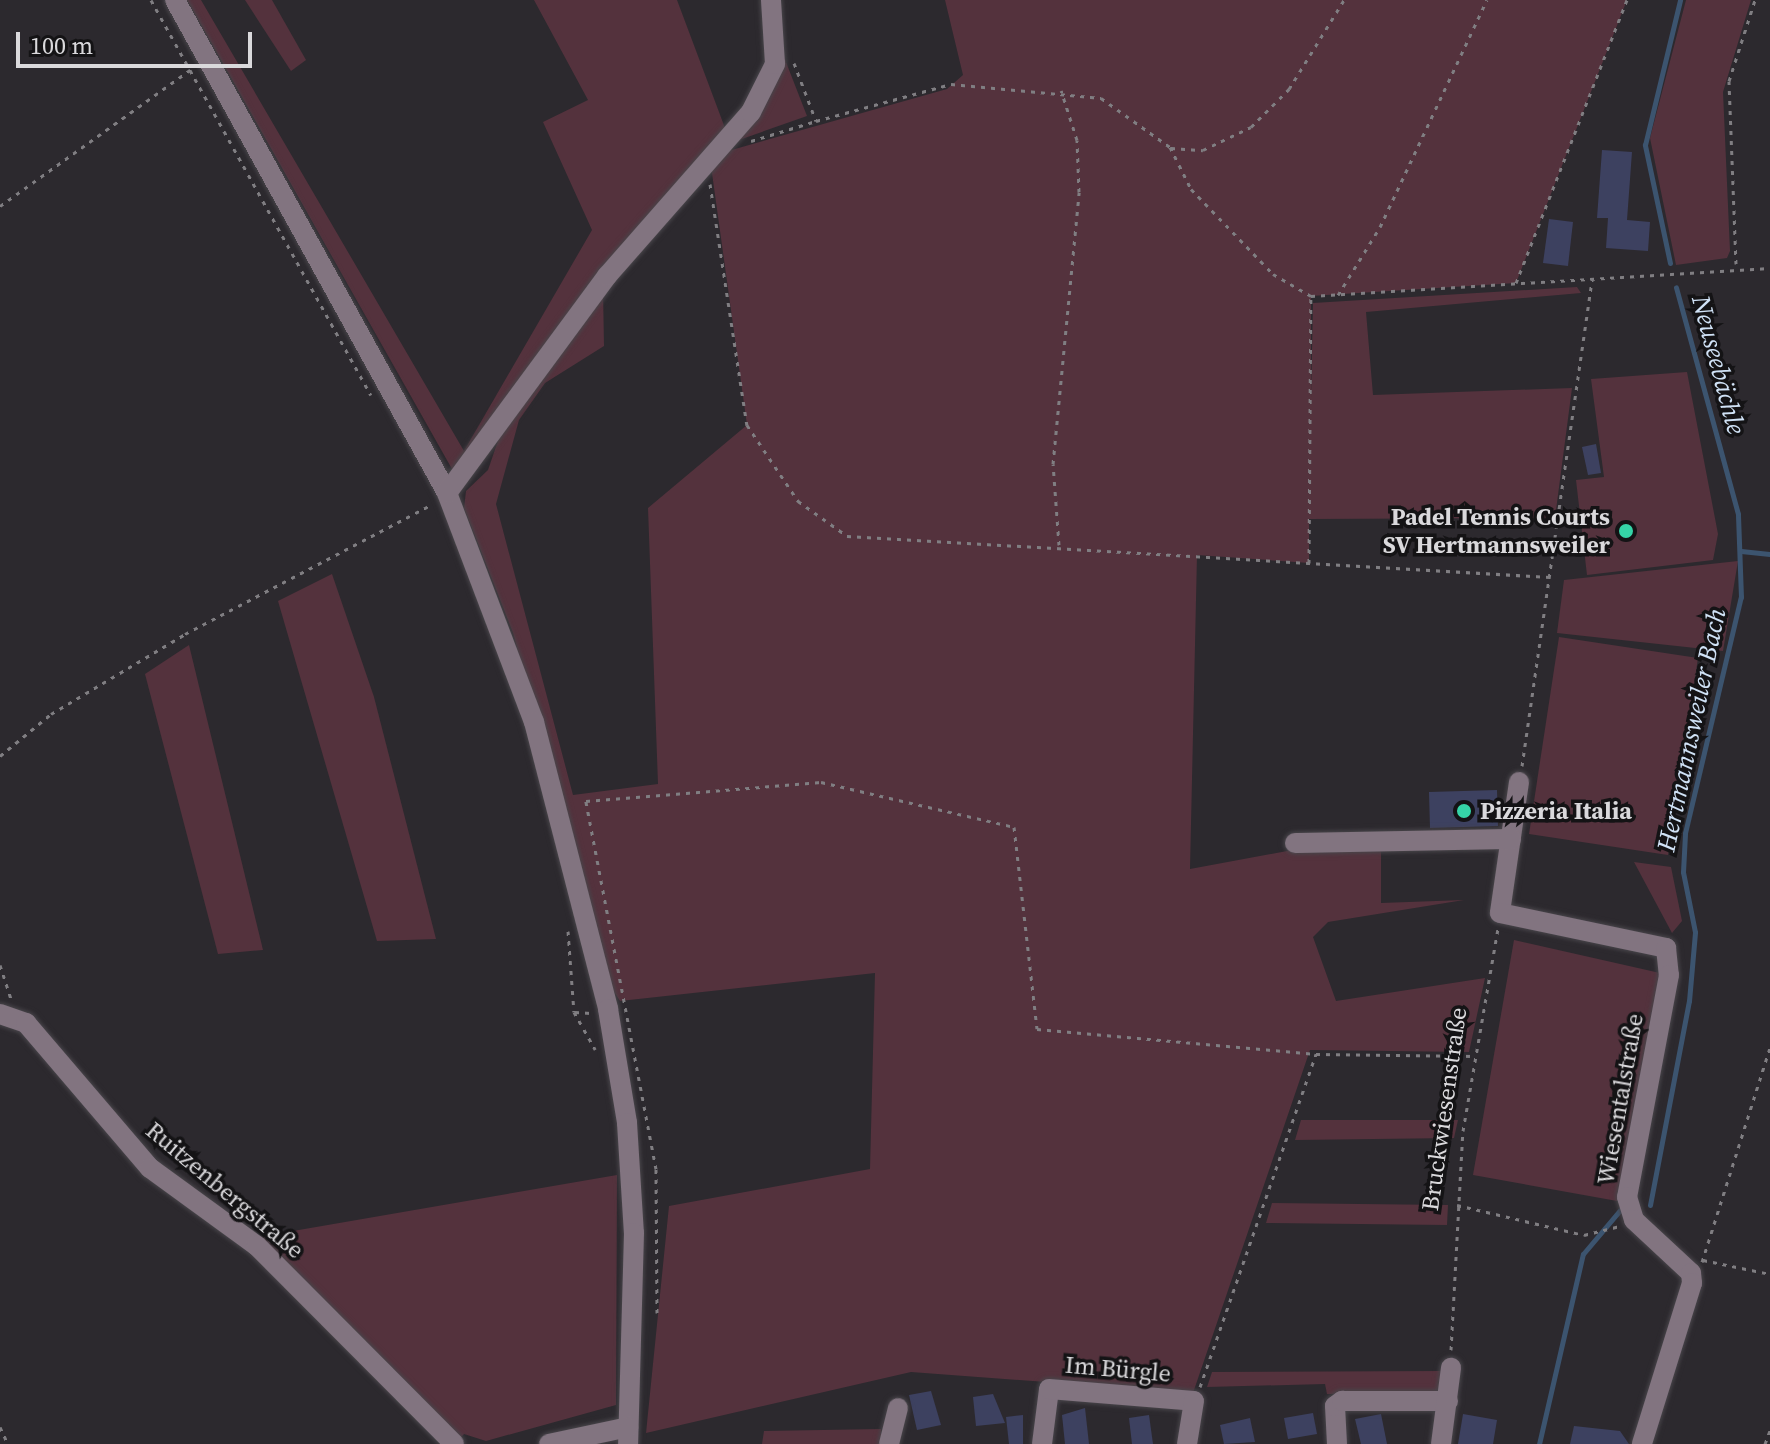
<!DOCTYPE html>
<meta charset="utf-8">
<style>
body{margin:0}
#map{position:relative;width:1770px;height:1444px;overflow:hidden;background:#2c292e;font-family:"Source Serif 4",serif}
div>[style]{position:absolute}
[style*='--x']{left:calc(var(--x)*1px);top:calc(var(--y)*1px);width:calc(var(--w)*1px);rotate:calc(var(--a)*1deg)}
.green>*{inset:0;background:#54323d}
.stream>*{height:5px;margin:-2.5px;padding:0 2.5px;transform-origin:2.5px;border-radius:2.5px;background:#3c546f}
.building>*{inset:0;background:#3d4160}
.path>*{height:3px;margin-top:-1.5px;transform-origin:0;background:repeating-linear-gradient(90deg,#807e82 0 4px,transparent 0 10px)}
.roads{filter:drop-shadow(0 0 2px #48454a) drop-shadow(0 0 2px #48454a)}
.minor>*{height:20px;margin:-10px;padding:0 10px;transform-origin:10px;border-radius:10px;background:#827480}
.dots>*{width:22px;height:22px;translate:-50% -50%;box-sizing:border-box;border:4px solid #141315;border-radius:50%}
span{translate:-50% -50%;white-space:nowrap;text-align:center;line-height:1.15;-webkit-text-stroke:7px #141315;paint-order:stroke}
.poi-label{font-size:24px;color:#dad9dc;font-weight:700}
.right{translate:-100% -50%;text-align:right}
.left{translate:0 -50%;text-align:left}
.street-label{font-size:24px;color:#dad9dc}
.water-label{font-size:26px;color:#d0e2f6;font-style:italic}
.scale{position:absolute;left:16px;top:32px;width:236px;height:36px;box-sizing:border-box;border:4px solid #dad9dc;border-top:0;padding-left:10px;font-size:24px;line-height:28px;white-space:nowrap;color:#dad9dc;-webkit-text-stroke:6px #141315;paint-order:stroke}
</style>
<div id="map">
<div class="green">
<div style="clip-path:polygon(187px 0,201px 0,464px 451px,592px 230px,543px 122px,588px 100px,534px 0,677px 0,725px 128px,605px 267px,452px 469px)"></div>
<div style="clip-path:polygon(245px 0,272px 0,306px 60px,291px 71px)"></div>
<div style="clip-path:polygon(945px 0,1627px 0,1516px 283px,1311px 296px,1311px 398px,1313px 303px,1577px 287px,1581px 293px,1366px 312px,1373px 395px,1572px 388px,1555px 518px,1309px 519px,1309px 563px,1197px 555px,1190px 869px,1287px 851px,1381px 850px,1381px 903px,1464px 900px,1328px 922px,1313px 937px,1336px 1001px,1485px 978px,1469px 1052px,1310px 1050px,1193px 1393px,911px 1372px,646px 1433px,669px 1206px,870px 1169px,875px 973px,620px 1001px,607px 981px,513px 633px,464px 508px,466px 491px,488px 470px,504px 423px,603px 289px,604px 346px,545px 383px,519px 420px,496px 504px,573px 795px,658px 784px,648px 508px,747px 425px,711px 166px,728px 151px,947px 89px,963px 75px)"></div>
<div style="clip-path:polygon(1686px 0,1751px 0,1723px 92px,1730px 251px,1727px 258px,1676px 265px,1650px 138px)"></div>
<div style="clip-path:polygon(784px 57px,807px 116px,736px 141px)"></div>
<div style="clip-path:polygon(1687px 372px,1718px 534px,1713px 560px,1587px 575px,1576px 480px,1604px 477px,1591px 379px)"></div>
<div style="clip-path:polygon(1738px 561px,1723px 651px,1557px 633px,1564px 580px)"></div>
<div style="clip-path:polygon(332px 574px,374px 697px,436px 939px,377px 941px,278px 601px)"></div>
<div style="clip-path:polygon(1559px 637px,1698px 658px,1668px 855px,1529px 834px)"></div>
<div style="clip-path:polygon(189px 645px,263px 950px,218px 954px,145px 674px)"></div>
<div style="clip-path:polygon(1634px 862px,1671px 867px,1682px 921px,1672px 933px)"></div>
<div style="clip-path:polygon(1514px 940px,1660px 973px,1617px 1201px,1473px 1175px)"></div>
<div style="clip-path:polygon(1301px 1120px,1458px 1120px,1454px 1138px,1295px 1140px)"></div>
<div style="clip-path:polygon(617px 1175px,616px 1405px,486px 1441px,464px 1434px,454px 1444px,247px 1239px)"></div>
<div style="clip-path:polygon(1272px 1203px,1448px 1205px,1447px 1225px,1266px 1223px)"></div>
<div style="clip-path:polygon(1444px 1371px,1441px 1393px,1327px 1394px,1325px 1384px,1207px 1387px,1212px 1372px)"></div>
<div style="clip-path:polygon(881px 1429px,881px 1444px,762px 1444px,764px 1431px)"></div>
</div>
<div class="stream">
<div style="--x:1670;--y:263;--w:121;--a:-102"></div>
<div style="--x:1645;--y:145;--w:149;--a:-76.4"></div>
<div style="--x:1741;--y:551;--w:29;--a:6"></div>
<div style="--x:1650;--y:1205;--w:208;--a:-79.2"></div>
<div style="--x:1689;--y:1001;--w:69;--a:-85"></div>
<div style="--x:1695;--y:932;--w:61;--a:-101.3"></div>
<div style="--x:1683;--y:872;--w:39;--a:-87"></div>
<div style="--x:1685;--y:833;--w:243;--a:-76.7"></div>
<div style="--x:1741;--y:597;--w:83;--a:-92.1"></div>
<div style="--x:1738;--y:514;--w:235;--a:-105.3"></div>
<div style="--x:1539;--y:1444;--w:195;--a:-77"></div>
<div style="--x:1583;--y:1254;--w:59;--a:-49.8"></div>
</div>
<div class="building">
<div style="clip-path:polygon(1602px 150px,1632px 152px,1627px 220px,1650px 222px,1648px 251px,1606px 248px,1608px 218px,1597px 218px)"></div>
<div style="clip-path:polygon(1549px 219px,1573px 222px,1568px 266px,1543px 263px)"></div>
<div style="clip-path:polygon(1596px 444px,1601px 473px,1588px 475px,1582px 447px)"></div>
<div style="clip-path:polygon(1497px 790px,1498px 826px,1430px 828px,1429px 792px)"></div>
<div style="clip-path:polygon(931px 1391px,941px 1425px,917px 1430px,909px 1395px)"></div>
<div style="clip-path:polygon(993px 1394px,1005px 1423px,976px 1426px,973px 1397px)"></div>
<div style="clip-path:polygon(1085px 1408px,1089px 1444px,1065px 1444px,1062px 1415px)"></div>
<div style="clip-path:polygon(1313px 1413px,1317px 1434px,1288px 1439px,1284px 1418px)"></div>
<div style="clip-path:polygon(1381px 1414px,1387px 1444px,1361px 1444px,1355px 1419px)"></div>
<div style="clip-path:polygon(1463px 1414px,1497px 1420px,1493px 1444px,1458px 1444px)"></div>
<div style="clip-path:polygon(1023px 1415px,1023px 1444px,1009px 1444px,1006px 1417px)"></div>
<div style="clip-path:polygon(1149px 1415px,1153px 1444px,1132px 1444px,1129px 1418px)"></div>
<div style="clip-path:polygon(1250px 1418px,1255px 1442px,1224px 1444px,1220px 1425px)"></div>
<div style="clip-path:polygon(1574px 1426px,1620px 1431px,1629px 1444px,1570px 1444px)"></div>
</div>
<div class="path">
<div style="--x:151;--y:0;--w:452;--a:60.9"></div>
<div style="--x:794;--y:63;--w:62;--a:69.2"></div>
<div style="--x:816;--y:121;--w:140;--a:-15.3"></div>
<div style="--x:951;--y:84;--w:151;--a:5.3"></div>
<div style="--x:1101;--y:98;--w:85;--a:35.4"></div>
<div style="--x:1170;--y:147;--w:47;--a:63.4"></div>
<div style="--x:1191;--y:189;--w:118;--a:46"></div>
<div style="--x:1273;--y:274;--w:44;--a:30.1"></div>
<div style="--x:1311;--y:296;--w:460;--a:-3.5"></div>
<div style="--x:751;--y:141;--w:68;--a:-17.1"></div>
<div style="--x:1171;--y:148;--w:32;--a:4"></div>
<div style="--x:1203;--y:150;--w:53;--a:-25.6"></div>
<div style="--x:1251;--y:127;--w:54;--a:-45"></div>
<div style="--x:1289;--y:89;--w:105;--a:-58.3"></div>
<div style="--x:710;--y:184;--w:244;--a:81.3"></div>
<div style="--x:747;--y:425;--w:92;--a:56.1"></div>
<div style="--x:798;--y:501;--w:60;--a:35.5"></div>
<div style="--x:847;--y:536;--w:704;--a:3.34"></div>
<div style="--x:0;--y:206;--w:234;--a:-35.6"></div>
<div style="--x:1736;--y:264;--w:183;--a:-92.2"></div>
<div style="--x:1729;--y:81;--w:85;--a:-72.2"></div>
<div style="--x:1516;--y:283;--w:304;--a:-68.6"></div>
<div style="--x:1338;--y:295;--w:80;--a:-58.3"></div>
<div style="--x:1380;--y:227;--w:251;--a:-64.8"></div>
<div style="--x:1059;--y:545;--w:81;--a:-94.2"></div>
<div style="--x:1053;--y:464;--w:273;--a:-84.5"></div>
<div style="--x:1079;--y:192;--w:52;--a:-92.2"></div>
<div style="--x:1077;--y:140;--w:52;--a:-107.7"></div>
<div style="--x:1309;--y:563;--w:267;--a:-89.6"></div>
<div style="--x:0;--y:756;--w:66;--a:-39.5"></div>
<div style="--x:51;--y:714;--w:156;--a:-30.8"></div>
<div style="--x:185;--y:634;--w:278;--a:-27.7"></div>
<div style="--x:1522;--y:766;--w:492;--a:-81.8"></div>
<div style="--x:568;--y:931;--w:81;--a:85.8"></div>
<div style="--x:574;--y:1012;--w:43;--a:60.4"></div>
<div style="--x:0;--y:965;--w:36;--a:72"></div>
<div style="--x:575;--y:1012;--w:16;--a:4"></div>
<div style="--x:1457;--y:1205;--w:130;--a:13.3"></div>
<div style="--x:1584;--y:1235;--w:37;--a:-14"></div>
<div style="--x:1703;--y:1260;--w:68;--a:11.8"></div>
<div style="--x:1702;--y:1262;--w:225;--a:-72.4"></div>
<div style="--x:657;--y:1313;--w:144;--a:-90.4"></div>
<div style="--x:656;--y:1169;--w:375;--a:-100.8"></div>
<div style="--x:586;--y:801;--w:236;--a:-4.6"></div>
<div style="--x:821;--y:782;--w:198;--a:13.1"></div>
<div style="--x:1014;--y:827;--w:203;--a:83.5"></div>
<div style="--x:1037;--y:1029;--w:280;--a:5.1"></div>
<div style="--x:1451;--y:1350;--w:219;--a:-86.9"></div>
<div style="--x:1463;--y:1131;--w:205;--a:-80.2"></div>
<div style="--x:1200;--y:1387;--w:353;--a:-70.8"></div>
<div style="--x:1316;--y:1054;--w:160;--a:0.7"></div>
<div style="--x:0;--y:1427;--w:19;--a:65"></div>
<div style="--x:1765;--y:1444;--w:15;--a:-70"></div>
</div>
<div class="roads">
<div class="minor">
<div style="--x:175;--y:0;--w:563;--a:61.11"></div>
<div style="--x:447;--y:493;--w:245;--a:69.2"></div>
<div style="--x:534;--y:722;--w:296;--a:75.5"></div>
<div style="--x:608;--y:1009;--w:116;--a:80.5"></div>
<div style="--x:627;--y:1123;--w:110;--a:86.4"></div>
<div style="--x:634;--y:1233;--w:211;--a:91.6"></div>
<div style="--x:447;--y:493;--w:270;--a:-53.6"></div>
<div style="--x:607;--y:276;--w:218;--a:-48.7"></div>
<div style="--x:751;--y:112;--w:54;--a:-63.4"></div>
<div style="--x:775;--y:64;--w:64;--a:-93.6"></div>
<div style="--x:1519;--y:782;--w:132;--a:98.3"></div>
<div style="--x:1500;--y:913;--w:170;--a:11.9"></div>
<div style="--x:1666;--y:948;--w:27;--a:84"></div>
<div style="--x:1669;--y:975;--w:226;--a:100.7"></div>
<div style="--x:1627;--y:1197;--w:24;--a:73"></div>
<div style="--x:1634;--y:1220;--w:78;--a:42.9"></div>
<div style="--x:1691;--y:1273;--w:10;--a:84"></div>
<div style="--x:1692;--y:1283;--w:169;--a:107.3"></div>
<div style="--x:1295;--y:843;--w:216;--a:-1.1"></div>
<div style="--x:0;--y:1014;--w:28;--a:19"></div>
<div style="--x:26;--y:1023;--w:191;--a:49.5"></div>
<div style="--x:150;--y:1168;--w:132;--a:36.1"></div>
<div style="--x:257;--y:1246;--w:279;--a:45.1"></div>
<div style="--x:549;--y:1444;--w:81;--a:-12.1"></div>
<div style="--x:889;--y:1444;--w:37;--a:-76"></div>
<div style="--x:1042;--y:1444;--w:55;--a:-82.7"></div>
<div style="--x:1049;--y:1389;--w:145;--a:4.7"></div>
<div style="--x:1194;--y:1401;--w:44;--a:99.2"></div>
<div style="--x:1337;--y:1444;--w:38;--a:-93"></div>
<div style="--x:1335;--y:1406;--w:9;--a:-36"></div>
<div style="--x:1342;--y:1401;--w:106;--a:0"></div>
<div style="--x:1441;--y:1444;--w:77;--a:-82.5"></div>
</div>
</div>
<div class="dots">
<div style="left:1626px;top:531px;background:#35d4a7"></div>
<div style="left:1464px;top:811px;background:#35d4a7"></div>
</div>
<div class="poi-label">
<span class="right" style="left:1610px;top:531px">Padel Tennis Courts<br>SV Hertmannsweiler</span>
<span class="left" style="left:1480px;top:811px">Pizzeria Italia</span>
</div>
<div class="street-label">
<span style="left:1620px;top:1099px;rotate:-80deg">Wiesentalstraße</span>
<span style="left:1444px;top:1109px;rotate:-82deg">Bruckwiesenstraße</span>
<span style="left:225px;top:1190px;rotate:40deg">Ruitzenbergstraße</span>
<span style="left:1118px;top:1369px;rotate:5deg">Im Bürgle</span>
</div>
<div class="water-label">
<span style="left:1718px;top:365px;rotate:75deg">Neuseebächle</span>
<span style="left:1692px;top:730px;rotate:-78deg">Hertmannsweiler Bach</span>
</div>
<div class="scale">100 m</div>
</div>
